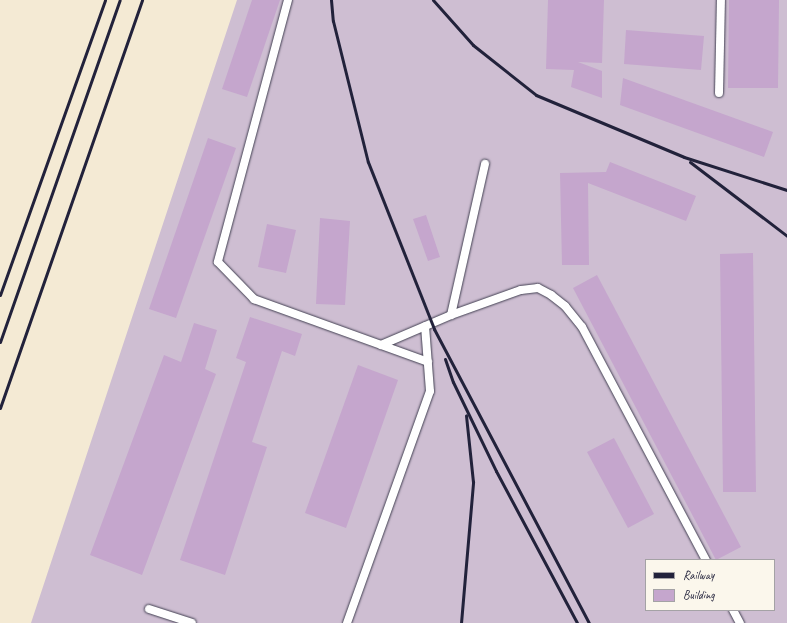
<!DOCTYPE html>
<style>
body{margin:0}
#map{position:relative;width:787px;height:623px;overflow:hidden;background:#f4ead4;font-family:Caveat,sans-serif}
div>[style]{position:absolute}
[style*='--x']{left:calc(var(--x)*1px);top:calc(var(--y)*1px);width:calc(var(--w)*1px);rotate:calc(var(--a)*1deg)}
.industrial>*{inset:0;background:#cebed2}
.building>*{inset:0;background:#c5a6cd}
.roads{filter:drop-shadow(0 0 1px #424052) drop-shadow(0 0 1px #424052)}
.lane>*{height:8px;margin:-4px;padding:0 4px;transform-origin:4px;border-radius:4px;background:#fff}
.rail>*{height:3px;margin:-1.5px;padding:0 1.5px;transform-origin:1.5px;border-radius:1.5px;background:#22223b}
span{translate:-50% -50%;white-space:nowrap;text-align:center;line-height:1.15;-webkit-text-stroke:4px #fbf7ec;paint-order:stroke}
.legend{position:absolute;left:645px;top:559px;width:130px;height:52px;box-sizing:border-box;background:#fbf7ec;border:1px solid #a4a2a5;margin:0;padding:5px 7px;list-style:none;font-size:12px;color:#22223b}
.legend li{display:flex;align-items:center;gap:8px;height:20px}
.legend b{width:20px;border:1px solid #a4a2a5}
</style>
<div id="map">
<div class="industrial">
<div style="clip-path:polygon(evenodd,237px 0,787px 0,787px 623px,31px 623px,237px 0,646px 560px,774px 560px,774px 610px,646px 610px,646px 560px)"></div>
</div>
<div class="building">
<div style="clip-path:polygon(252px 0,280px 0,247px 97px,222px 89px)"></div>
<div style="clip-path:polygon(548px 0,604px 0,602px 63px,578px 62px,602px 71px,602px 98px,571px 87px,574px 70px,546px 69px)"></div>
<div style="clip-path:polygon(729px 0,779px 0,778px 88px,728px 88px)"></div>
<div style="clip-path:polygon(626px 30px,704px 36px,701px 70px,624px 64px)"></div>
<div style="clip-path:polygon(623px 78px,773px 132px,764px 157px,620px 105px)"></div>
<div style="clip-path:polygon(208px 138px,236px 148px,176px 318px,149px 309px)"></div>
<div style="clip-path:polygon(610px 162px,696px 196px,686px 221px,588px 183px,589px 265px,562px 265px,560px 173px,606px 172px)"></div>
<div style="clip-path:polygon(426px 215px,440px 257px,428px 261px,413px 219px)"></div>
<div style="clip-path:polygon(320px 218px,350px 221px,345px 305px,316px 304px)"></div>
<div style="clip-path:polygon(267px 224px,296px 230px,286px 273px,258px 267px)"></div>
<div style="clip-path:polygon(753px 253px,756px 492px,723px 492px,720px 254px)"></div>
<div style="clip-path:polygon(597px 275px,741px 547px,716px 560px,573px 288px)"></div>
<div style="clip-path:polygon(250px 317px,302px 334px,295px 356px,282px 351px,252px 442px,267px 447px,225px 575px,180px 560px,246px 362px,236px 358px)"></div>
<div style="clip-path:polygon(194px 323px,217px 330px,205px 369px,216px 374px,142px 575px,90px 555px,164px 355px,181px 362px)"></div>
<div style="clip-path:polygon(358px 365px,398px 380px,346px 528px,305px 513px)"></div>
<div style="clip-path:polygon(614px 438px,654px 514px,628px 528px,587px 452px)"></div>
</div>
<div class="roads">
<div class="lane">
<div style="--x:288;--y:0;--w:271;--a:105"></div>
<div style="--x:218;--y:262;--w:52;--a:45.8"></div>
<div style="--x:254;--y:299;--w:185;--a:19.9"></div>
<div style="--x:719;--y:93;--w:93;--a:-88.8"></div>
<div style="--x:451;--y:315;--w:155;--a:-77.3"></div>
<div style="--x:381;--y:345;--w:76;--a:-23.2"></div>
<div style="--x:451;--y:315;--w:74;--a:-19.7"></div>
<div style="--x:521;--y:290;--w:17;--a:-7"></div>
<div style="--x:538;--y:288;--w:15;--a:28"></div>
<div style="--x:551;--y:295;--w:18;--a:38"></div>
<div style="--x:565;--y:306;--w:27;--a:51"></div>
<div style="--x:582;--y:327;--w:264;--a:62"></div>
<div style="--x:149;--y:609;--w:45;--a:18"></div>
<div style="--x:733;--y:610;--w:15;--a:62"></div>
<div style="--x:347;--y:623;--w:246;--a:-70.3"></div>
<div style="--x:430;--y:391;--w:65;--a:-94.4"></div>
</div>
</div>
<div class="rail">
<div style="--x:331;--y:0;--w:21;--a:85"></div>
<div style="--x:333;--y:21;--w:145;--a:76.1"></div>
<div style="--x:368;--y:162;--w:180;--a:68.4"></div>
<div style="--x:434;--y:329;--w:332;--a:62.2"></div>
<div style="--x:433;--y:0;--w:60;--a:48.4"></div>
<div style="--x:473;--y:45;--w:80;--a:38.4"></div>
<div style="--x:536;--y:95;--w:160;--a:22.7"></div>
<div style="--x:684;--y:157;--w:108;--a:17.8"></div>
<div style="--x:690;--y:162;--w:122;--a:37.3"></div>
<div style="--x:0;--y:295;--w:313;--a:-70.4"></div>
<div style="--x:0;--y:342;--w:362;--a:-70.7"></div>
<div style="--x:445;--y:359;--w:24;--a:71"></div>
<div style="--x:453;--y:382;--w:99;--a:64.2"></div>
<div style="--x:496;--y:471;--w:172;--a:61.9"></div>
<div style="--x:0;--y:408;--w:432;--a:-70.8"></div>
<div style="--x:461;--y:623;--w:142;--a:-85.1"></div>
<div style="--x:473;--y:482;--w:67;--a:-96"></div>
</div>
<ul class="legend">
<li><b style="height:5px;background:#22223b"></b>Railway</li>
<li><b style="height:11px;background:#c5a6cd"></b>Building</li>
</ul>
</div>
